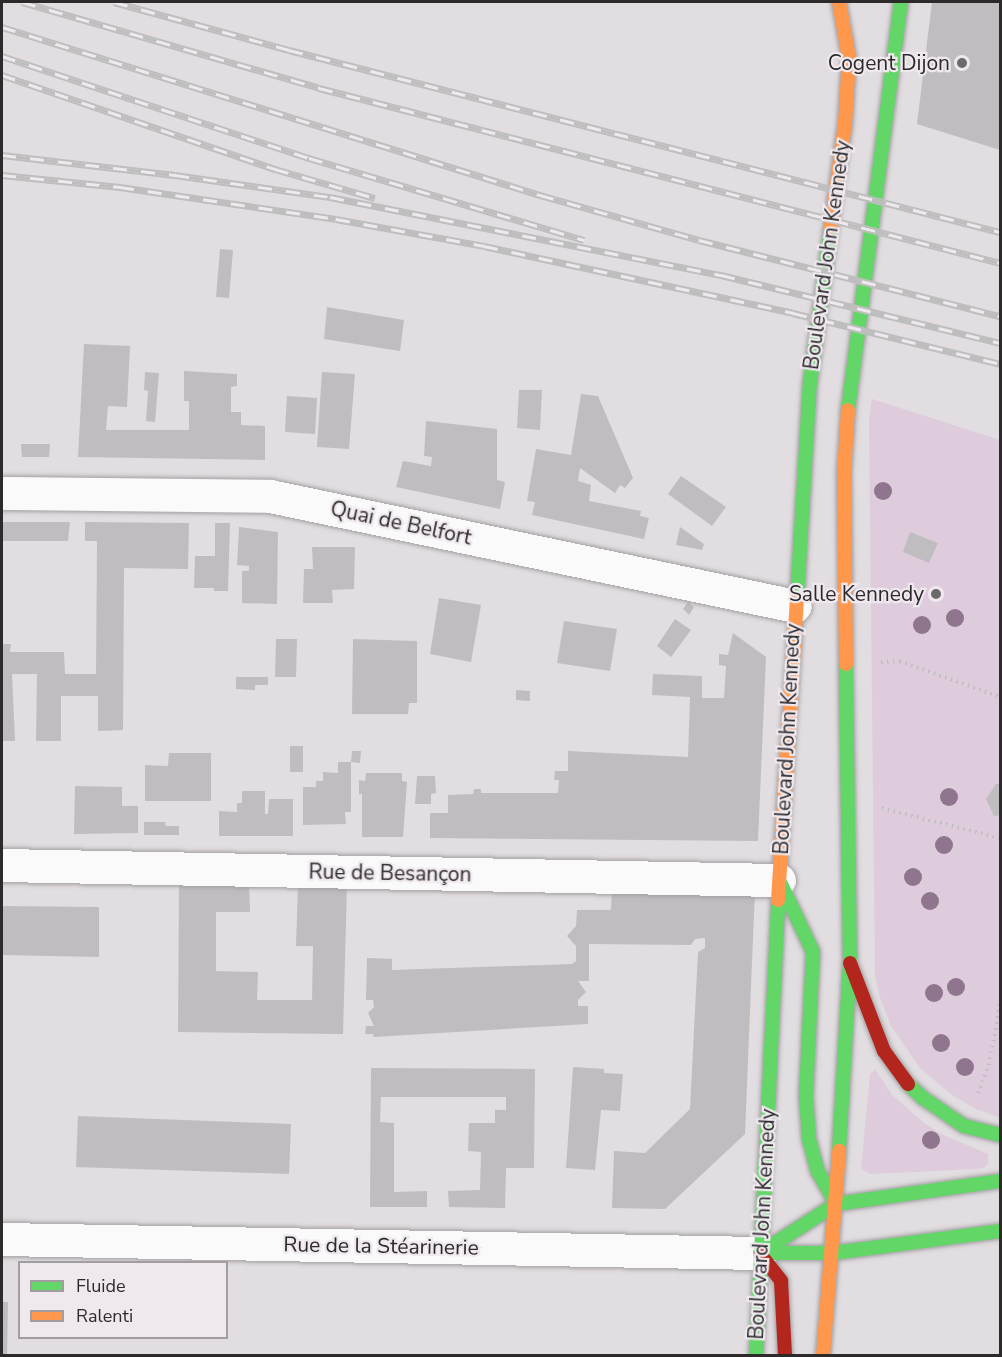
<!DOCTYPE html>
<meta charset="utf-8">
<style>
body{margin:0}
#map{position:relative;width:1002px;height:1357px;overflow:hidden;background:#e1dde0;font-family:"Nunito Sans",sans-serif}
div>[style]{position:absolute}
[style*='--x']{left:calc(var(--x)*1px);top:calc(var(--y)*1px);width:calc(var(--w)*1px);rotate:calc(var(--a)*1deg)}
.green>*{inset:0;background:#deccdc}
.building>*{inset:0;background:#c0bdc0}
.path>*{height:4px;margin-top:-2px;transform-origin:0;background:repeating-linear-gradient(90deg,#c0bec0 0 1.5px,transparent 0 6px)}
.roads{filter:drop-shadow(0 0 2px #a2a0a2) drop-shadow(0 0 2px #a2a0a2)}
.street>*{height:33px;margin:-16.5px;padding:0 16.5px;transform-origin:16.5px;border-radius:16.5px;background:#fafafa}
.fast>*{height:14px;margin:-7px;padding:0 7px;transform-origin:7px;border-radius:7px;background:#63d668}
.slow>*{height:14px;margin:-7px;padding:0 7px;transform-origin:7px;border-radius:7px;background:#ff974d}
.jam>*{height:14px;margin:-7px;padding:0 7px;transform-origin:7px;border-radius:7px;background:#b3261e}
.rail>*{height:7px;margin-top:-3.5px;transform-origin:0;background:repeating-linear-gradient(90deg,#efe9ef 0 14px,#bfbebf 0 28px);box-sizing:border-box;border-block:2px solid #bfbebf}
.trees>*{width:18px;height:18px;margin:-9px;border-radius:50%;background:#8f768e}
.dots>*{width:16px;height:16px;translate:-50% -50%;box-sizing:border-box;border:3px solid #efe9ef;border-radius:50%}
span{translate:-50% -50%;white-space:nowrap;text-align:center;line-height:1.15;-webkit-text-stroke:4.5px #efe9ef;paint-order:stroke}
.poi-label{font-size:21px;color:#2d2a2c}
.right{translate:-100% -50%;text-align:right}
.street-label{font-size:21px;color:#2d2a2c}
.frame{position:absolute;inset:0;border:3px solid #2d2a2c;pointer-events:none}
.legend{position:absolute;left:18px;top:1261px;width:210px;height:78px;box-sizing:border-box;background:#efe9ef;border:2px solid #a19da1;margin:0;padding:8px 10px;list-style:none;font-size:18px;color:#2d2a2c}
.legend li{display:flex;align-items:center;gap:12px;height:30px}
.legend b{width:30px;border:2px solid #a19da1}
</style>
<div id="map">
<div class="green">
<div style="clip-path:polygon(872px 399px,1000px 440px,1000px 1118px,976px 1109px,952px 1095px,920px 1068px,891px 1026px,880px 998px,875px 975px,869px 420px)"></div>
<div style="clip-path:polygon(875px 1069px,892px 1095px,924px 1123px,941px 1134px,988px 1154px,988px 1163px,984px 1168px,976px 1169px,871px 1174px,861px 1169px,870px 1075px)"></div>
</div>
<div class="building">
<div style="clip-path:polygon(932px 2px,1000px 2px,1000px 150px,917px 124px)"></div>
<div style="clip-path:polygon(220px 249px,233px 250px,229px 298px,216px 297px)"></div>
<div style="clip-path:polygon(327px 307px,404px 320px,400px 351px,324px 339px)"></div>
<div style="clip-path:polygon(84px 344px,130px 346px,127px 407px,108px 406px,106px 430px,189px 430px,189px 401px,184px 401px,184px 371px,237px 374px,237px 386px,231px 387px,231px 412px,241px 412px,241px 425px,265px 426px,265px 460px,78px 457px)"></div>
<div style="clip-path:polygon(145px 372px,159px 373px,155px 422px,146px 421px,148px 391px,144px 390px)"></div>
<div style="clip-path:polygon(322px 372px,355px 374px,349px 449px,317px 447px)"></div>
<div style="clip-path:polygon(519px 390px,542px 390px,540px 430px,517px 428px)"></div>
<div style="clip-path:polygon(581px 394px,598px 396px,633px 478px,625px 488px,620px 485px,615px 493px,580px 468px,578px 481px,591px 485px,589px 501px,641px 511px,640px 516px,649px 518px,644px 539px,532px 515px,535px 502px,527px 501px,536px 449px,571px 455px)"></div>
<div style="clip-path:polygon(287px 396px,317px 398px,315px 434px,285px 432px)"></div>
<div style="clip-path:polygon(426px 421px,497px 429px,497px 480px,505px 482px,500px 509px,396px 487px,403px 461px,431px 466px,432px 457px,424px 456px)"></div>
<div style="clip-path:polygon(21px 444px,50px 444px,49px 457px,22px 457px)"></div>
<div style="clip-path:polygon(681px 476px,726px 507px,712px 526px,668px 494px)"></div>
<div style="clip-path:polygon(2px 522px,70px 522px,68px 541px,2px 541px)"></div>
<div style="clip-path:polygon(85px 522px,189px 523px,188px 569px,124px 568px,123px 730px,98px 731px,98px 696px,61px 696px,61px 741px,36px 741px,37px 674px,12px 674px,15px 741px,2px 741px,2px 644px,11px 644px,10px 652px,64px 652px,65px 674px,96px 674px,97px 541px,85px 541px)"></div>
<div style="clip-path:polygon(215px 523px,230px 523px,228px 591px,214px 591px,214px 588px,194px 588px,195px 556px,215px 556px)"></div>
<div style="clip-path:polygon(239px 527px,278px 532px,277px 604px,242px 603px,242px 571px,249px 571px,249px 566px,237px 565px)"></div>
<div style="clip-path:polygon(680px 527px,704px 544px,702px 550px,676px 545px)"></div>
<div style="clip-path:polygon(910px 532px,938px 543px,929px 563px,903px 552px)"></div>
<div style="clip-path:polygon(312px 547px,355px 547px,354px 589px,332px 590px,333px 603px,303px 603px,304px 569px,313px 569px)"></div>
<div style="clip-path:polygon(439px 598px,481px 605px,471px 662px,430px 654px)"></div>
<div style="clip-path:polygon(688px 602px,694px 607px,689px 615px,683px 609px)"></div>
<div style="clip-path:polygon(675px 619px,691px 630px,671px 657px,657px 646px)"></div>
<div style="clip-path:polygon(564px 621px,617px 629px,610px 671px,557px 663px)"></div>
<div style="clip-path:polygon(733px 633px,766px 657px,758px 841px,430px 838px,430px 813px,448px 813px,448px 795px,473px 794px,474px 789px,481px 789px,481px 793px,558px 793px,559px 780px,554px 780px,555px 771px,568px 771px,568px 751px,688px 757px,690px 697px,652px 695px,653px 674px,702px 676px,702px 698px,724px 698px,726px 666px,719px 665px,719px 654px,728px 655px)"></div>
<div style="clip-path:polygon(276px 639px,297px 639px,296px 677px,275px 677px)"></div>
<div style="clip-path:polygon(353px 639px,417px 641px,417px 703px,409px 703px,408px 714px,352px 714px)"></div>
<div style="clip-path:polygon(236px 677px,268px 677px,268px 685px,255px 685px,255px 690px,236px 689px)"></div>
<div style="clip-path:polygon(516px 690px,530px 691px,530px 701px,516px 700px)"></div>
<div style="clip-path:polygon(290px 746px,303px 746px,303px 772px,290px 772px)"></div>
<div style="clip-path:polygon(352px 751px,361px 751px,360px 763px,351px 762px)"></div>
<div style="clip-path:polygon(169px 753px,211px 753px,211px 801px,145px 801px,145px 765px,168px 766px)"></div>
<div style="clip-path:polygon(338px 762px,351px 762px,351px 812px,345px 812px,346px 824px,303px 825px,303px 787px,316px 787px,316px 781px,323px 781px,323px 772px,338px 773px)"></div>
<div style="clip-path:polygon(366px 773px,402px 773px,402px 781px,407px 782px,403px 837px,362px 837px,362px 794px,359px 794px,359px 780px,365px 781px)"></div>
<div style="clip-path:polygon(417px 776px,435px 776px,436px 793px,431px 794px,431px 804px,415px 804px)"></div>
<div style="clip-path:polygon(996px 784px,1000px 784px,1000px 815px,994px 816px,986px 799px)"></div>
<div style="clip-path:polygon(75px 786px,122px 787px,122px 806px,138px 806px,138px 833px,74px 834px)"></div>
<div style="clip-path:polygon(242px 791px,265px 791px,265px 814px,268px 814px,269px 799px,293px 799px,293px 836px,219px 836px,219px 811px,237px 812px,237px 803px,242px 803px)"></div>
<div style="clip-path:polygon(144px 822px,165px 822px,166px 826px,179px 826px,179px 835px,144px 835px)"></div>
<div style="clip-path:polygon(179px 884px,249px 885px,250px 912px,216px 912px,216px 971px,258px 972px,257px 1000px,312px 1000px,313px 946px,296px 946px,298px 885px,347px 885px,343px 1034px,178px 1032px)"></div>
<div style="clip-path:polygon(612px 888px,755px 889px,745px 1134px,665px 1209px,612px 1208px,614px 1151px,645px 1153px,690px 1109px,698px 952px,705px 948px,705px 938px,695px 939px,691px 945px,589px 944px,589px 981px,578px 981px,586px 992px,578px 1000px,578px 1006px,588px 1006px,588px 1024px,374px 1037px,373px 1034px,365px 1034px,366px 1026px,374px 1026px,368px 1013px,374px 1007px,373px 1000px,366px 1000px,367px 958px,392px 959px,392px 970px,572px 964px,576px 961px,576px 946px,567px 936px,576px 926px,577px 910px,611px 910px)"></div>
<div style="clip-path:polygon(2px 906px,99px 907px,99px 957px,2px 955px)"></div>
<div style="clip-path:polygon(573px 1067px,604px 1069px,604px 1073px,623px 1074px,620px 1111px,601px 1110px,595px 1170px,566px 1168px)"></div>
<div style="clip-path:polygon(371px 1068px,535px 1069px,534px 1168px,506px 1168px,505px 1208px,449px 1207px,448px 1191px,480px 1190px,481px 1152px,468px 1151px,469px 1123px,495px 1123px,495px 1110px,506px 1110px,506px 1097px,381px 1097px,380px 1122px,394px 1123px,394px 1192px,427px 1191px,427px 1207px,370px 1207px)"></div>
<div style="clip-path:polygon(78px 1116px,291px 1124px,289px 1174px,76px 1167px)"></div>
<div style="clip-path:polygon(2px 1302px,8px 1302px,7px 1356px,2px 1356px)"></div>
</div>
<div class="path">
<div style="--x:881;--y:662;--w:19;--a:-3"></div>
<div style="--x:900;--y:661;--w:106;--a:19.8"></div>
<div style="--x:882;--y:808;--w:122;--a:14.3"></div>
<div style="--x:978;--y:1093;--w:30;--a:-69"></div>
<div style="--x:989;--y:1065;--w:62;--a:-79.8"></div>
</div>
<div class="roads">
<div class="street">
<div style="--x:2;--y:493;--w:268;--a:0.6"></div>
<div style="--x:270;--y:496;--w:536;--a:11.83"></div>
<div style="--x:2;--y:865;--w:777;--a:1.11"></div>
<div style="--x:2;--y:1239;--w:758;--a:1.06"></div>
</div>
<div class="fast">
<div style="--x:848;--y:410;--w:411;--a:-82.6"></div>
<div style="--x:797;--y:599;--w:216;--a:-86.6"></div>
<div style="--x:810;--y:383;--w:157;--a:-82.3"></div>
<div style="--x:781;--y:884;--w:75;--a:64.8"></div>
<div style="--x:813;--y:952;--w:144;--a:92.8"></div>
<div style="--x:806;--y:1096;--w:43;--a:86"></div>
<div style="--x:809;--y:1139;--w:34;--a:75"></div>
<div style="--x:818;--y:1172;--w:36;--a:60"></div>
<div style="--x:908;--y:1084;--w:21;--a:43"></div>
<div style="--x:923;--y:1098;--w:50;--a:34.3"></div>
<div style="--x:964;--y:1126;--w:37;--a:14"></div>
<div style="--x:839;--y:1151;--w:188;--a:-86.7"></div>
<div style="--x:850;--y:963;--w:299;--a:-90.8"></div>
<div style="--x:836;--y:1204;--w:166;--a:-8"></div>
<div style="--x:760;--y:1253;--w:90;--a:-32.8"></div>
<div style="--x:760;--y:1253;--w:73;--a:0"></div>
<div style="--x:833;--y:1253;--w:168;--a:-7.5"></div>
<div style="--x:756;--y:1356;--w:457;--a:-87.2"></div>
</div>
<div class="slow">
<div style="--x:831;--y:227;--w:104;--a:-82.3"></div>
<div style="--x:845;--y:124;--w:66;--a:-86.5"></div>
<div style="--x:849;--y:58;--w:57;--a:-100.1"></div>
<div style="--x:846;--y:664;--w:191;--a:-90.6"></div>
<div style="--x:844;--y:473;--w:63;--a:-86.4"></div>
<div style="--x:778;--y:900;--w:302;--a:-86.4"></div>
<div style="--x:823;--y:1356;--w:206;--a:-85.5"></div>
</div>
<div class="jam">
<div style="--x:850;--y:963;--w:94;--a:68.9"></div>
<div style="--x:884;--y:1051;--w:41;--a:54"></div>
<div style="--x:761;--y:1255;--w:33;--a:52"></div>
<div style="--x:781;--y:1281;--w:75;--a:86.9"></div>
</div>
</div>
<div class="rail">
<div style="--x:22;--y:2;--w:309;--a:16.1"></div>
<div style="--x:319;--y:88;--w:703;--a:14.41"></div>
<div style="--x:114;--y:2;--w:181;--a:15.3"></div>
<div style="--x:289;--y:50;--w:734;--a:14.36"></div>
<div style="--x:2;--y:27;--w:564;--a:17.34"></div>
<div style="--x:540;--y:195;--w:165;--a:15.8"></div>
<div style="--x:699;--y:240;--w:310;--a:14.2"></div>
<div style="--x:2;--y:56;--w:324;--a:18.4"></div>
<div style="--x:309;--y:158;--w:287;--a:16.6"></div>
<div style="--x:2;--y:75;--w:289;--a:19"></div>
<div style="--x:275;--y:169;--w:104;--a:16.2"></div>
<div style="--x:2;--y:155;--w:174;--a:6.6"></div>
<div style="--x:175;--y:175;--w:157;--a:8.1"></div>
<div style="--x:330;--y:197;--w:399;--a:11.3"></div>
<div style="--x:721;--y:275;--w:287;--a:13.7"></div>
<div style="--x:2;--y:175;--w:119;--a:5.8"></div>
<div style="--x:120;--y:187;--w:218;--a:8.4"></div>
<div style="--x:336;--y:219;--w:150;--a:10.3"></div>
<div style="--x:484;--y:246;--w:316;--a:12.2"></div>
<div style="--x:793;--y:313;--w:213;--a:13.8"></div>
</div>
<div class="trees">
<div style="left:883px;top:491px"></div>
<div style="left:955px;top:618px"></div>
<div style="left:922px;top:625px"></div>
<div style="left:949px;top:797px"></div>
<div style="left:944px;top:845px"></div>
<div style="left:913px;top:877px"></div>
<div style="left:930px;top:901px"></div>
<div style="left:956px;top:987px"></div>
<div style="left:934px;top:993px"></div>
<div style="left:941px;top:1043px"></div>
<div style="left:965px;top:1067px"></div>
<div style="left:931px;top:1140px"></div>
</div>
<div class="dots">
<div style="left:962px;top:63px;background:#6c696b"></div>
<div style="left:936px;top:594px;background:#6c696b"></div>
</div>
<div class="poi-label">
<span class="right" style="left:950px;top:63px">Cogent Dijon</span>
<span class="right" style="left:924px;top:594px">Salle Kennedy</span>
</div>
<div class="street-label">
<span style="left:827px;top:255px;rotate:-82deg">Boulevard John Kennedy</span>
<span style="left:401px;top:523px;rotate:12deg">Quai de Belfort</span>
<span style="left:787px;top:739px;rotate:-87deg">Boulevard John Kennedy</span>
<span style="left:390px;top:873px;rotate:1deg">Rue de Besançon</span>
<span style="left:762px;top:1224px;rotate:-87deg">Boulevard John Kennedy</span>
<span style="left:381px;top:1246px;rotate:1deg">Rue de la Stéarinerie</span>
</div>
<div class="frame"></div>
<ul class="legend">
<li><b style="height:8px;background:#63d668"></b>Fluide</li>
<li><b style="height:8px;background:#ff974d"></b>Ralenti</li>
</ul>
</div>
